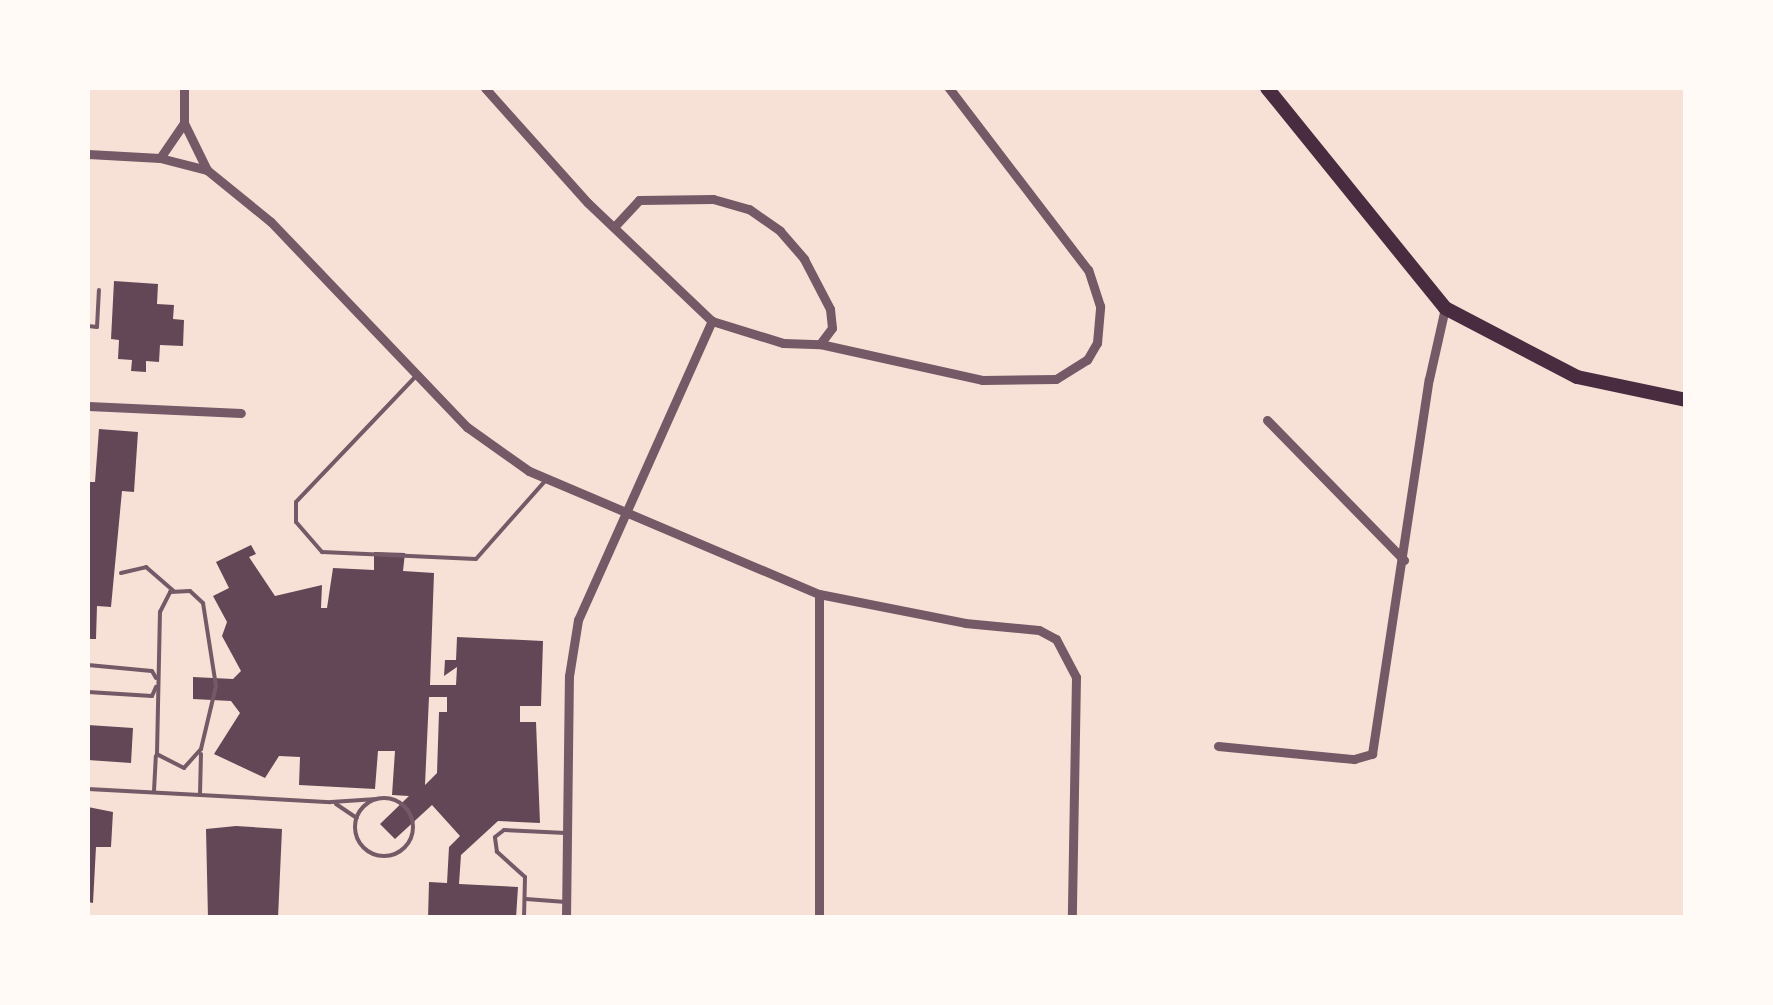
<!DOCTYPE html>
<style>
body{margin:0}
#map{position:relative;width:1773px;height:1005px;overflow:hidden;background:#f7e1d7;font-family:"Noto Serif",serif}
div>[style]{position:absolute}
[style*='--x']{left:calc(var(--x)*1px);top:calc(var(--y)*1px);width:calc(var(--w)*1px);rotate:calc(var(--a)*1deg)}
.building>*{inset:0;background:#644757}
.service>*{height:4px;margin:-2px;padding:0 2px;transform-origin:2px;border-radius:2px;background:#755966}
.service>.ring{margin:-2px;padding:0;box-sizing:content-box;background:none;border:4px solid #755966;border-radius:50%}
.minor>*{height:9px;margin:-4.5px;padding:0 4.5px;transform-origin:4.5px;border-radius:4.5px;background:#755966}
.primary>*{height:14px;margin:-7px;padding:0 7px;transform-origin:7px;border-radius:7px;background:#4a2c40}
span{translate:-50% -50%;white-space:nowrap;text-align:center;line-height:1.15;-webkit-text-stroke:8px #fffaf5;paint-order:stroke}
.frame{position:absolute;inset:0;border:90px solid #fffaf5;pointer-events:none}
</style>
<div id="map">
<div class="building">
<div style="clip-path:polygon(114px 281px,158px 284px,157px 304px,174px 305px,173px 319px,184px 320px,183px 346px,160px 345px,159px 362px,146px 361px,146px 372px,131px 371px,132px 360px,118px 359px,119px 340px,111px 339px)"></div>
<div style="clip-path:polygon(99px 429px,138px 432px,134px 492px,122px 491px,111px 607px,97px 606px,96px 639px,88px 639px,88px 482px,95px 482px)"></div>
<div style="clip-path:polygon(evenodd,251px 545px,256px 554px,249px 557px,275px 596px,322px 585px,321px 608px,327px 608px,333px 568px,374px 570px,374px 552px,405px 553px,403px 571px,434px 573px,430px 685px,456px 685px,457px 667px,444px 676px,445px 660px,456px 660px,457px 637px,543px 641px,541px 706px,520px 706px,520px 722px,536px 722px,540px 823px,498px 821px,461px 855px,459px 884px,518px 887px,516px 918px,428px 918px,429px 882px,447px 883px,449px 847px,460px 836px,432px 805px,395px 839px,380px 824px,409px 796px,392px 795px,395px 751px,378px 751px,375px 789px,299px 785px,300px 757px,279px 756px,265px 778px,214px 754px,240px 713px,231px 701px,193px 699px,193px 677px,233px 679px,241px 671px,222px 636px,227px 622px,213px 596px,229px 588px,216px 562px,251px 545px,429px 697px,447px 697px,447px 712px,439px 712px,437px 773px,425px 785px,429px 697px)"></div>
<div style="clip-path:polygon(88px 725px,133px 728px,131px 763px,88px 760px)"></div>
<div style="clip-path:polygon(88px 807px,113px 812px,111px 847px,96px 847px,93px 903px,88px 902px)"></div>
<div style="clip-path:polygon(236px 826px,282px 829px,278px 918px,208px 918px,206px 829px)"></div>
</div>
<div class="service">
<div style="--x:88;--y:326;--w:9;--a:6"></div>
<div style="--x:97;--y:327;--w:37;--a:-87"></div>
<div style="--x:417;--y:375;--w:175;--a:133.6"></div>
<div style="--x:296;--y:502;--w:20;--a:90"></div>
<div style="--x:296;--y:522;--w:40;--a:49"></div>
<div style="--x:322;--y:552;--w:154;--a:2.6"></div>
<div style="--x:476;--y:559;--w:104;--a:-48.5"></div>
<div style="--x:121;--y:573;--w:26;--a:-13"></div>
<div style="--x:146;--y:567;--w:37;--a:41"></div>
<div style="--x:190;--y:591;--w:18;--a:43"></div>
<div style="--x:203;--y:603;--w:84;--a:81.1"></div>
<div style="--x:216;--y:686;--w:65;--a:103.4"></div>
<div style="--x:201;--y:749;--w:25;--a:132"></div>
<div style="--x:184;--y:768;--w:30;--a:-153"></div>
<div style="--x:157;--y:754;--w:142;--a:-88.8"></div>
<div style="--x:160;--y:612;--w:22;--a:-63"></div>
<div style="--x:170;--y:592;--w:20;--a:-3"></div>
<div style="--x:88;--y:665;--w:64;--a:5.4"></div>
<div style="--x:152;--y:671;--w:8;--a:60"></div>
<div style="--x:88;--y:692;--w:64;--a:3.6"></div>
<div style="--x:152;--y:696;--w:10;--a:-66"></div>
<div style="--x:88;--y:789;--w:243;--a:3.1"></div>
<div style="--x:331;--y:802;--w:46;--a:-3.7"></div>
<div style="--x:154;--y:791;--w:35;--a:-87"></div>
<div style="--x:200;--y:794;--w:40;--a:-88.6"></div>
<div class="ring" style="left:355px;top:798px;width:54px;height:54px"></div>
<div style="--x:336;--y:804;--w:25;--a:34"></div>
<div style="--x:526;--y:899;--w:40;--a:4.3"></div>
<div style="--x:524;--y:918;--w:41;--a:-88.6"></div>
<div style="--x:525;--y:877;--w:38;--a:-138"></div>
<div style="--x:497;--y:852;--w:15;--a:-98"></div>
<div style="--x:495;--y:837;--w:11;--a:-38"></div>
<div style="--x:504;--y:830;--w:62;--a:2.8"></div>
</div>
<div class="minor">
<div style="--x:485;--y:88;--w:154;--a:48.2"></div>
<div style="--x:588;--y:203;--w:171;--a:43.6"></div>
<div style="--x:712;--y:321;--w:74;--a:17.2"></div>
<div style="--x:783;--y:343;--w:37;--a:2"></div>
<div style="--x:820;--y:344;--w:166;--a:12.5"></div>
<div style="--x:982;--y:380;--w:74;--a:-0.8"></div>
<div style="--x:1056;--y:379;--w:36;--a:-32"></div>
<div style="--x:1087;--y:360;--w:20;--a:-60"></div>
<div style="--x:1097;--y:343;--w:37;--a:-85"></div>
<div style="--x:1100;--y:306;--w:38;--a:-108"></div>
<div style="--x:1088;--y:270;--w:229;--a:-127.4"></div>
<div style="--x:184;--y:123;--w:52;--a:63.9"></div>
<div style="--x:88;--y:154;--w:72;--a:3.2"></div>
<div style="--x:160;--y:158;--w:49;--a:14.3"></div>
<div style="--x:207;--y:170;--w:82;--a:39.1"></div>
<div style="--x:271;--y:222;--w:284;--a:46.3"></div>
<div style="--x:467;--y:427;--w:76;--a:35.4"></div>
<div style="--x:529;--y:471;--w:315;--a:23"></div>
<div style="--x:819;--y:594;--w:149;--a:11.2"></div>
<div style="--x:965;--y:623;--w:74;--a:5.4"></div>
<div style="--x:1039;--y:630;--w:19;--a:28"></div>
<div style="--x:1056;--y:639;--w:43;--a:62.2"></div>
<div style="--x:1076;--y:677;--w:241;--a:91"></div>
<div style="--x:160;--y:158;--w:42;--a:-55.6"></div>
<div style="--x:184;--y:123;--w:35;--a:-90"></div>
<div style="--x:614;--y:227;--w:37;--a:-47"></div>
<div style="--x:639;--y:200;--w:74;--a:-0.8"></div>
<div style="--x:713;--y:199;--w:37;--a:16"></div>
<div style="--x:749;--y:209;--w:38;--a:35"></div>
<div style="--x:780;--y:231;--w:37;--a:49"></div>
<div style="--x:804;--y:259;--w:56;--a:62.5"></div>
<div style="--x:830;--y:309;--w:19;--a:84"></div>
<div style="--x:832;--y:328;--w:20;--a:127"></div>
<div style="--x:88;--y:406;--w:153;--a:2.6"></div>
<div style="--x:1267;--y:420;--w:196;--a:45.6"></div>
<div style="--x:1218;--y:746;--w:137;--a:5.5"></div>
<div style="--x:1354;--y:759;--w:19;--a:-16"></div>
<div style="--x:1372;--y:754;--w:379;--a:-81.4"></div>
<div style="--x:1429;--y:379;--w:73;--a:-77.3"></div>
<div style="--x:566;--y:918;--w:242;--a:-89.3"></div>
<div style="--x:569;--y:676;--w:57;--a:-80.9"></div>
<div style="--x:578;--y:620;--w:328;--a:-65.9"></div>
<div style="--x:819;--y:918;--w:324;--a:-90"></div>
</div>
<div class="primary">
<div style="--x:1267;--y:88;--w:283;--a:51"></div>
<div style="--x:1445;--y:308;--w:149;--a:27.6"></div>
<div style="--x:1577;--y:377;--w:111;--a:11.9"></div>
</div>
<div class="frame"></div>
</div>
